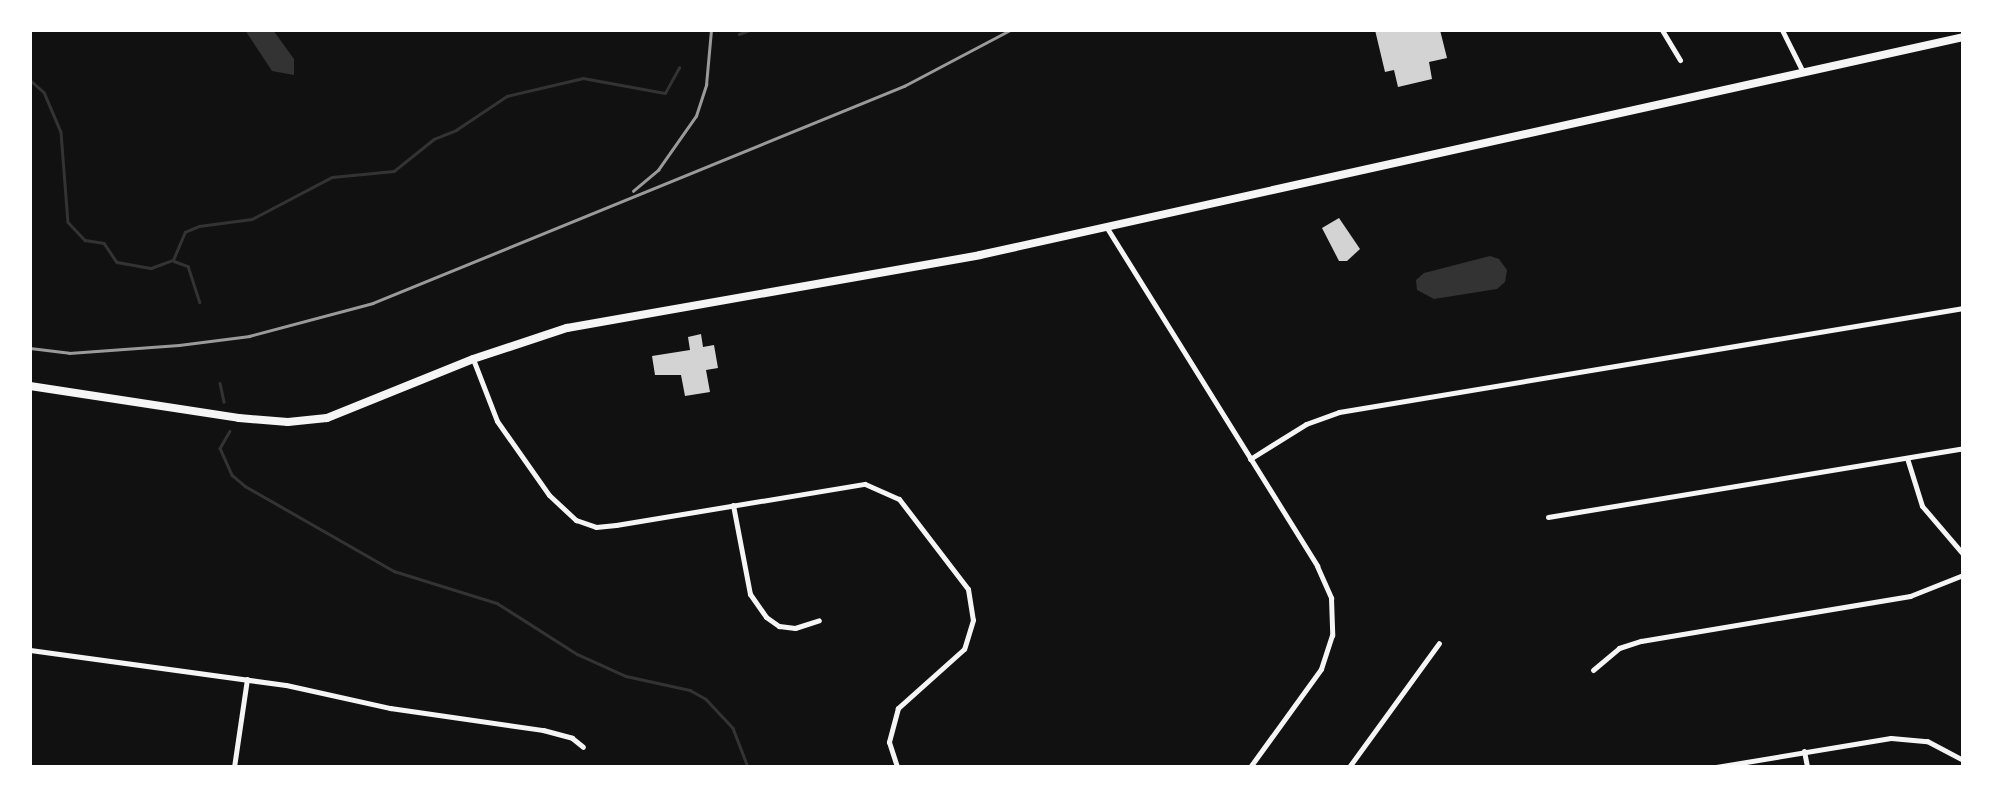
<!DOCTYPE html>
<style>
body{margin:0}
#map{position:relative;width:1993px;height:797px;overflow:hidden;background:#111;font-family:Jost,sans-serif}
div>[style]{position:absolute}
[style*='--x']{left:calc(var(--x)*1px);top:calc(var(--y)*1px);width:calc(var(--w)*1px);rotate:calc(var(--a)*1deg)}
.water>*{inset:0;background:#333}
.stream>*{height:2.5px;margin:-1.25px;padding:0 1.25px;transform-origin:1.25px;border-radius:1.25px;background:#333}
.building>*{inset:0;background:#d3d3d3}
.minor>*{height:5px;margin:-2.5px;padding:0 2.5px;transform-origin:2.5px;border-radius:2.5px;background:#f5f5f5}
.secondary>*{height:8px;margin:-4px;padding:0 4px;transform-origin:4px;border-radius:4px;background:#f5f5f5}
.rail>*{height:2.5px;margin:-1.25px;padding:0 1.25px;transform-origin:1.25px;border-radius:1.25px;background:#9a9a9a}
span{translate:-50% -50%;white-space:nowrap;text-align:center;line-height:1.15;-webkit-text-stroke:9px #fff;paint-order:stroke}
.frame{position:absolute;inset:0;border:32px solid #fff;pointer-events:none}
</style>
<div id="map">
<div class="water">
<div style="clip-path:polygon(245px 30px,273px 30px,294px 59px,294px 75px,272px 71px)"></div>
<div style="clip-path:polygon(1490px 256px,1499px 259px,1507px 270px,1505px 282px,1497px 289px,1434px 299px,1417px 290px,1416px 280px,1424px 273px)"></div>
</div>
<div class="stream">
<div style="--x:739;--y:34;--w:12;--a:-20"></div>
<div style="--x:30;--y:80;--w:18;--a:41"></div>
<div style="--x:44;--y:92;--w:43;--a:67"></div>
<div style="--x:61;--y:132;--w:90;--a:85.6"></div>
<div style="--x:68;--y:222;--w:25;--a:47"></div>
<div style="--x:85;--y:240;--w:19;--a:9"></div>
<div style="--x:104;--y:243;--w:23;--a:56"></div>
<div style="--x:117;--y:262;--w:35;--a:10"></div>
<div style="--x:151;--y:268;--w:23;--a:-20"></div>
<div style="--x:173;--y:260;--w:30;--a:-67"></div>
<div style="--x:185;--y:232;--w:15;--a:-23"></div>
<div style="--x:199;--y:226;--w:53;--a:-7.5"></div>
<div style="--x:252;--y:219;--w:90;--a:-27.7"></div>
<div style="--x:332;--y:177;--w:62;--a:-5.5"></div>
<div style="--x:394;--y:171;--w:51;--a:-38.7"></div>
<div style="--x:434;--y:139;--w:24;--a:-22"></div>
<div style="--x:456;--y:130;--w:61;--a:-33.7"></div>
<div style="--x:507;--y:96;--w:78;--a:-13.3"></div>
<div style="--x:583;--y:78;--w:83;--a:10.4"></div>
<div style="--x:665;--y:93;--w:29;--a:-61"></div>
<div style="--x:174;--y:261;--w:15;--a:20"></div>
<div style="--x:188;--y:266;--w:38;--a:72"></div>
<div style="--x:220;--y:383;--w:19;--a:78"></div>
<div style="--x:230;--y:431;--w:20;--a:120"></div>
<div style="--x:220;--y:448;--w:30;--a:66"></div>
<div style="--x:232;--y:475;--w:17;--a:40"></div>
<div style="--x:245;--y:486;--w:172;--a:29.7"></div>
<div style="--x:394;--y:571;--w:108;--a:17.3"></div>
<div style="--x:497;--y:603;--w:95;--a:32.5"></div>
<div style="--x:577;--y:654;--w:54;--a:24.2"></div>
<div style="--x:626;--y:676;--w:66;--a:12.3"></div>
<div style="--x:690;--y:690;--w:18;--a:29"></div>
<div style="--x:706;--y:699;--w:40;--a:47"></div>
<div style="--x:733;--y:728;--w:42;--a:69"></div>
</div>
<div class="building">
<div style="clip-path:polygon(1375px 30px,1440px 30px,1447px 58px,1429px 62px,1432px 79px,1398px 87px,1394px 70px,1385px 72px)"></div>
<div style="clip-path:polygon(1339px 218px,1360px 249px,1347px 261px,1339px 261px,1322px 228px)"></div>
<div style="clip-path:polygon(701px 334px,703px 347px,714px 345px,718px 368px,706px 370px,710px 392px,685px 396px,681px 375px,655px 375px,652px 356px,690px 350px,688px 337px)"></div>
</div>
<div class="minor">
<div style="--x:1662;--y:30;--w:35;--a:59"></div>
<div style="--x:1782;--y:30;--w:47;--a:63.4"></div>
<div style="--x:1107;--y:228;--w:398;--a:58.1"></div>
<div style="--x:1317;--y:566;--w:35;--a:66"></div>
<div style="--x:1331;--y:598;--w:37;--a:88"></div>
<div style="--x:1332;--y:635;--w:36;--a:108"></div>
<div style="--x:1321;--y:669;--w:121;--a:125.9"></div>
<div style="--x:473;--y:359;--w:66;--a:68.8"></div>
<div style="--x:497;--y:421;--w:90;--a:54.9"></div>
<div style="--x:549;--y:495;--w:37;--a:43"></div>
<div style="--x:576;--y:520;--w:21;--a:19"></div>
<div style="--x:596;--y:527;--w:20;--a:-6"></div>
<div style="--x:616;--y:525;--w:252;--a:-9.4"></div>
<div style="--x:865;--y:484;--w:37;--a:24"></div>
<div style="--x:899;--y:499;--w:113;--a:52.5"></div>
<div style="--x:968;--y:589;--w:31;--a:81"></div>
<div style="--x:973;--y:620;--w:30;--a:107"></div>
<div style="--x:964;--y:649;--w:89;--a:138.2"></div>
<div style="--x:898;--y:708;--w:35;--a:105"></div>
<div style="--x:889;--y:742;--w:26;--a:72"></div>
<div style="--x:1907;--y:458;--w:50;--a:72.6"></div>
<div style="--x:1922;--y:506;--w:63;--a:49.5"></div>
<div style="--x:1250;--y:459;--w:66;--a:-32"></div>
<div style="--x:1306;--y:424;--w:35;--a:-20"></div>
<div style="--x:1339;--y:412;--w:633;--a:-9.46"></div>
<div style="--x:733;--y:505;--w:91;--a:79.2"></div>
<div style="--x:750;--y:594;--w:28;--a:55"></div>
<div style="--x:766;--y:617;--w:16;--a:35"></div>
<div style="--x:779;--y:626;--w:16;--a:7"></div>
<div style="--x:795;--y:628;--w:25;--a:-18"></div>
<div style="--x:1548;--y:517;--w:421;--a:-9.4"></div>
<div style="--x:30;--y:650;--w:258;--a:7.8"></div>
<div style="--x:286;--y:685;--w:107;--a:12.5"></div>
<div style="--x:390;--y:708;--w:155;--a:8.2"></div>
<div style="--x:543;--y:730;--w:30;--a:15"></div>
<div style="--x:572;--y:738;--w:14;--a:39"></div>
<div style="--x:1593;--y:670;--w:34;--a:-40"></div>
<div style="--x:1619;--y:648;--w:23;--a:-18"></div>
<div style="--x:1641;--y:641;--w:273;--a:-9.5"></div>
<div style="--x:1910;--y:596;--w:57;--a:-21.6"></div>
<div style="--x:1804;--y:751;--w:16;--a:79"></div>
<div style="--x:234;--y:767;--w:89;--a:-81.6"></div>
<div style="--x:1349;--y:767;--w:153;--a:-54"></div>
<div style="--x:1716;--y:767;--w:177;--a:-9.4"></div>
<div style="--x:1891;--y:738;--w:36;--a:5"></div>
<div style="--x:1927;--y:741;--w:41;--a:27.8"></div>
</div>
<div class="secondary">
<div style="--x:30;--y:386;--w:211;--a:8.7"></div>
<div style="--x:239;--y:418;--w:49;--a:4.7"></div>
<div style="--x:288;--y:422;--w:39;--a:-6"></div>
<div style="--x:327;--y:418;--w:157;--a:-22"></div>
<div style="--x:473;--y:359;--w:99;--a:-18.3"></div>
<div style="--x:567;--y:328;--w:419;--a:-10"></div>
<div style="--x:980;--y:255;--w:1007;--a:-12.5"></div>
</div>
<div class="rail">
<div style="--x:633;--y:191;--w:33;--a:-40"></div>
<div style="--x:658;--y:170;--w:66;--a:-54.9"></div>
<div style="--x:696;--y:116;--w:33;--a:-72"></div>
<div style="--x:706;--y:85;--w:55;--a:-84.8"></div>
<div style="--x:30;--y:348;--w:39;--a:7"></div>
<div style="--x:69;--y:353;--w:110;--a:-4.2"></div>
<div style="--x:179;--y:345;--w:71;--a:-7.3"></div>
<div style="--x:249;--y:336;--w:128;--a:-14.9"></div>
<div style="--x:373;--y:303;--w:574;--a:-22.23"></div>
<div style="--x:904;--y:86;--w:120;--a:-27.8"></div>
</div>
<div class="frame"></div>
</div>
